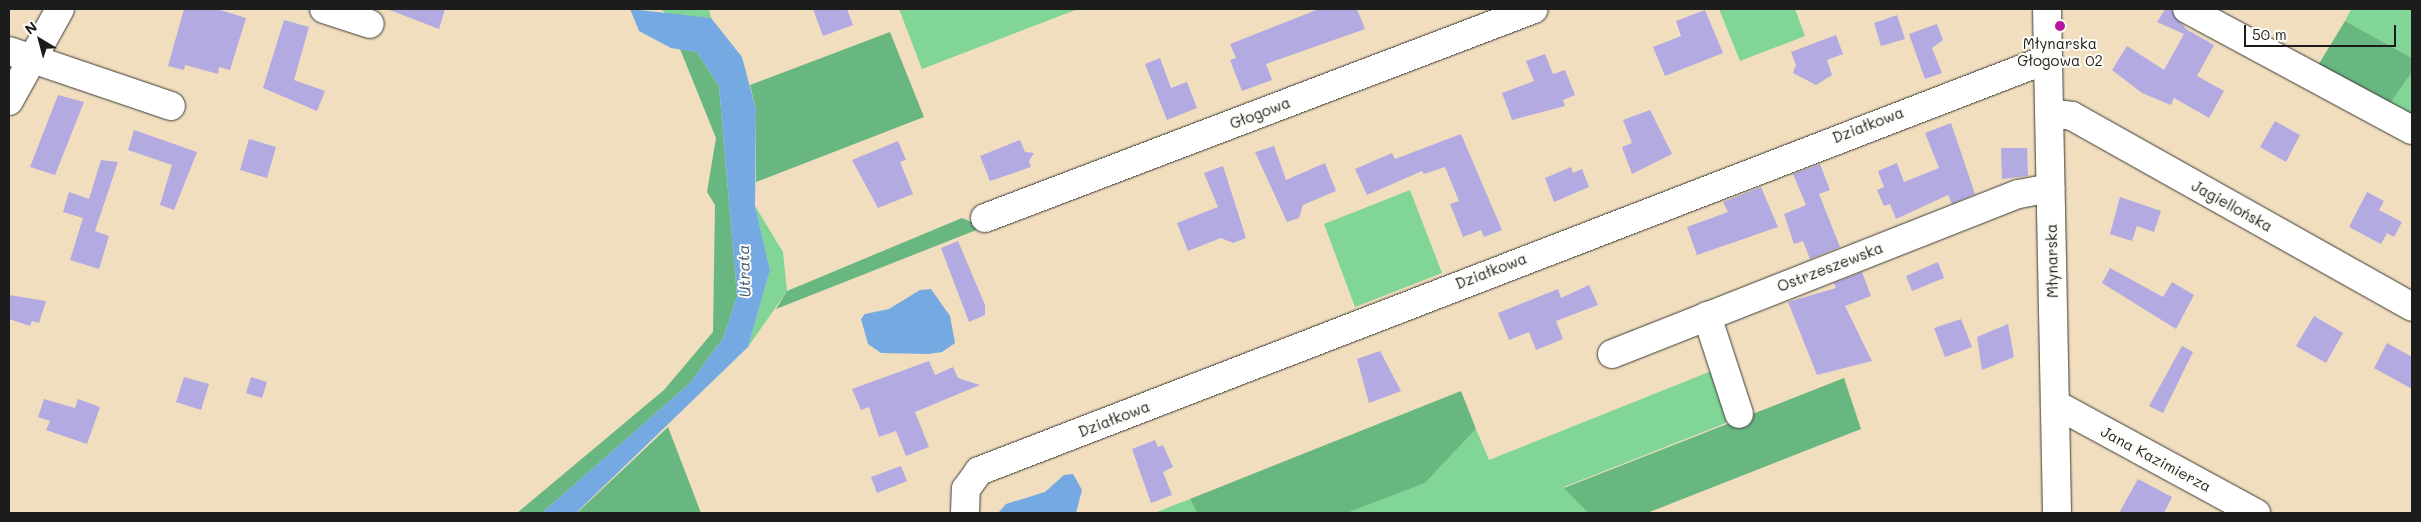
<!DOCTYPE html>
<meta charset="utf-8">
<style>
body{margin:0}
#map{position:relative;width:2421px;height:522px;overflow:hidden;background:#f0debf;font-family:Mali,sans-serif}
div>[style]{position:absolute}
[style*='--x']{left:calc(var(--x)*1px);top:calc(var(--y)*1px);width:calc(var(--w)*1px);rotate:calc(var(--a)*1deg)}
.green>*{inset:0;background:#81d597}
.forest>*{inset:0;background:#68b680}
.water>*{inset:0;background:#74a9e1}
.building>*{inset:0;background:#b4aae2}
.roads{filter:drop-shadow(0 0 1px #3c3934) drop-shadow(0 0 1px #3c3934)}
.minor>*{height:28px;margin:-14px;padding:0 14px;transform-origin:14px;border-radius:14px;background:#fff}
.major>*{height:28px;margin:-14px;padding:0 14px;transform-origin:14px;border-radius:14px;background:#fff}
.dots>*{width:14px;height:14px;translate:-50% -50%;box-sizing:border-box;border:2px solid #fdfcf7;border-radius:50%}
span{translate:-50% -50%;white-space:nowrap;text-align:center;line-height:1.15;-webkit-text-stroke:4px #fdfcf7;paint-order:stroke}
.poi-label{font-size:15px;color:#1c1c1c}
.street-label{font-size:15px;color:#1c1c1c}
.water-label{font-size:16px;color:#445b75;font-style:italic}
.frame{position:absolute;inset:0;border:10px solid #1c1c1c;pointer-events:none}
.north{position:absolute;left:15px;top:15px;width:50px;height:50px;-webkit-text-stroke:4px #fdfcf7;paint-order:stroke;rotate:323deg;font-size:14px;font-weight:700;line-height:20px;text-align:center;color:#1c1c1c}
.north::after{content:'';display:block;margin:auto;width:18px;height:22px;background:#1c1c1c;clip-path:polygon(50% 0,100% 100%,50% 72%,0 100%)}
.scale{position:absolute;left:2244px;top:25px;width:152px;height:22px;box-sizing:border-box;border:2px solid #1c1c1c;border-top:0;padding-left:6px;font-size:15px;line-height:18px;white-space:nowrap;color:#1c1c1c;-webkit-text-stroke:4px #fdfcf7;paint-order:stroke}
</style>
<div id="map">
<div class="green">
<div style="clip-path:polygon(661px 9px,709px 9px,711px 18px,666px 14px)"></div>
<div style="clip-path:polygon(899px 9px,1078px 9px,922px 69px)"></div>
<div style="clip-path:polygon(1719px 9px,1795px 9px,1805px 36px,1740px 61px)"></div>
<div style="clip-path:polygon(2351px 9px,2412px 9px,2412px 58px,2345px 21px)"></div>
<div style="clip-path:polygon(2412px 72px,2412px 118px,2389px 105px)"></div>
<div style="clip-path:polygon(1410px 190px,1442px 273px,1355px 307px,1324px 224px)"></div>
<div style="clip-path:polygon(755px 206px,783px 252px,787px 291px,748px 347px,770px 270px)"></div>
<div style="clip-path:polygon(1714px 370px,1731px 421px,1564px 487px,1588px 513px,1347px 513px,1425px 483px,1476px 429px,1489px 460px)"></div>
<div style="clip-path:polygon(1190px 499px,1197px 513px,1154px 513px)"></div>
</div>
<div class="forest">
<div style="clip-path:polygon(2345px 21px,2412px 58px,2412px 72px,2389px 105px,2317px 67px)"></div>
<div style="clip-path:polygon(890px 32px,924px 117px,756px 182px,756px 110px,750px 85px)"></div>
<div style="clip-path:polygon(680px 49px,697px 52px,719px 86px,737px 296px,723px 338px,690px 383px,542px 513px,517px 513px,664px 390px,713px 332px,715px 205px,707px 192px,716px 138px)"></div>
<div style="clip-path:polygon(962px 218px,984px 227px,776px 309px,787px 291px)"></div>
<div style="clip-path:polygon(1844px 378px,1861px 429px,1647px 513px,1588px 513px,1564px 488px)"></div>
<div style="clip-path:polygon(1461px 391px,1476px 429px,1425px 483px,1347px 513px,1197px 513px,1190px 499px)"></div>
<div style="clip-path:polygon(668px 427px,701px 513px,576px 513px,579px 511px)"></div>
</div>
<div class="water">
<div style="clip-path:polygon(630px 9px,711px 18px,742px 57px,756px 110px,755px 206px,770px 270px,748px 347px,576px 513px,542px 513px,690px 383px,723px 338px,737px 296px,719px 86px,697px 52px,671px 48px,639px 31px)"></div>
<div style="clip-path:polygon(931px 289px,950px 316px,955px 343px,942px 352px,928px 354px,881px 353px,868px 344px,861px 319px,865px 314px,889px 309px,920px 290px)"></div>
<div style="clip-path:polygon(1073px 474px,1082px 490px,1076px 513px,998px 513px,1006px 504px,1045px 492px,1064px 475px)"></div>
</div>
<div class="building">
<div style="clip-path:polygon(184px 9px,217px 9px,246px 18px,230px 70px,219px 67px,218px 74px,185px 65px,184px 70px,168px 66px)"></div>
<div style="clip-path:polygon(387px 9px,445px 9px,439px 29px)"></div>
<div style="clip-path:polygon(813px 9px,847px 9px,853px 25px,823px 36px)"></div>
<div style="clip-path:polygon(1319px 9px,1357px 9px,1365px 29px,1266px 64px,1272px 80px,1242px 91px,1230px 60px,1236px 58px,1230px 44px)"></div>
<div style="clip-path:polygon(2165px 9px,2171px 9px,2186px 29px,2214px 45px,2197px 76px,2224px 91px,2209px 118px,2174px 98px,2171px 105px,2142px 93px,2112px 70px,2127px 46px,2164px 70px,2184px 34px,2157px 22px)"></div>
<div style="clip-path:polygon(1705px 10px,1723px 53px,1665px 76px,1653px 47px,1681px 36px,1676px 21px)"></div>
<div style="clip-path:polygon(1897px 15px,1905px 39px,1881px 46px,1874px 23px)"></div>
<div style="clip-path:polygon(284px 20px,309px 27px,294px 80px,325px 91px,317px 111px,263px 88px)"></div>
<div style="clip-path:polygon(1937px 24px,1943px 40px,1932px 48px,1942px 73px,1925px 79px,1909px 34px)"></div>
<div style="clip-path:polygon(1836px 35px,1843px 54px,1827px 60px,1832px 75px,1816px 85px,1793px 73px,1796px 65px,1791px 52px)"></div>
<div style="clip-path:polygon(1545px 54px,1553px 74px,1565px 70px,1575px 95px,1563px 100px,1565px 106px,1512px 120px,1502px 93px,1534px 81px,1526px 61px)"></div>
<div style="clip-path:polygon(1160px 58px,1171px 88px,1187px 82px,1197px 108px,1167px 120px,1145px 64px)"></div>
<div style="clip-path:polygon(58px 95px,84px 102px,55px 175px,30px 167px)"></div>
<div style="clip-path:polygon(1650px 110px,1672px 154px,1632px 174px,1622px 147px,1632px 143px,1623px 120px)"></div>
<div style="clip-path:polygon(2275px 121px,2300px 135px,2286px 162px,2260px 147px)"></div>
<div style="clip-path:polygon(1951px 123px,1975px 194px,1952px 204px,1948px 195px,1896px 219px,1890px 204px,1884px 206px,1877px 190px,1884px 187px,1878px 171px,1897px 163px,1904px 182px,1939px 168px,1925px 133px)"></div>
<div style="clip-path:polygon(134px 130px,197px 152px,174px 210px,160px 205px,172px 165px,128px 150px)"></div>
<div style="clip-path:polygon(1461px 134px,1502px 230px,1484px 237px,1481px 230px,1463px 237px,1450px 204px,1459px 201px,1445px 167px,1424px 174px,1422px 171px,1367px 195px,1355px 169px,1392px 153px,1395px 159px)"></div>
<div style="clip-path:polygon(249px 139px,276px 147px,267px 178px,240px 170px)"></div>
<div style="clip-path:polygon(1020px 140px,1025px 152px,1034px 153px,1029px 161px,1031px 167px,990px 181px,980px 156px)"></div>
<div style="clip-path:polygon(898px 141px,906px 160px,900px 162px,913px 194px,878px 208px,852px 160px)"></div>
<div style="clip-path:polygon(1274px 146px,1286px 180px,1325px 163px,1336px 191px,1303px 205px,1299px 218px,1287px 222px,1255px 152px)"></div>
<div style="clip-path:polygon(2001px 148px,2027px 148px,2028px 176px,2002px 179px)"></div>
<div style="clip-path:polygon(101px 160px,118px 162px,95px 231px,109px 236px,99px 269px,70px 260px,83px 218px,63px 212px,69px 192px,89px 199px)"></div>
<div style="clip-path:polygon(1820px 164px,1830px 190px,1819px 194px,1840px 247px,1810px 259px,1803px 241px,1794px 244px,1784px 214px,1806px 205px,1793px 174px)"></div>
<div style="clip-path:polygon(1223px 166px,1246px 238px,1233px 243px,1221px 238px,1188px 251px,1177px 223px,1218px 207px,1204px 173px)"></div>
<div style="clip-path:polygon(1571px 167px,1573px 173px,1582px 169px,1589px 187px,1554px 202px,1545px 178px)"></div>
<div style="clip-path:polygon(1761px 187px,1778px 227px,1697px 255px,1687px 227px,1728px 212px,1723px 202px)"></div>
<div style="clip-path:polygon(2367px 192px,2384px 201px,2379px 210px,2402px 222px,2394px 237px,2387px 233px,2381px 244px,2349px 227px)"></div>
<div style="clip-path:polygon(2120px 197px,2161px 211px,2154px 232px,2137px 226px,2132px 241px,2110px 234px)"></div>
<div style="clip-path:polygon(958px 241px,985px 305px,985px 315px,969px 322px,941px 248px)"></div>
<div style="clip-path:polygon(1938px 262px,1944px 278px,1912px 291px,1906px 276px)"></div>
<div style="clip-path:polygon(2110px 268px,2163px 297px,2172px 282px,2194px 295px,2176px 329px,2102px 283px)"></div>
<div style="clip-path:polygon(1862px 272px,1871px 296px,1845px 306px,1872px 361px,1817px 375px,1788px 302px,1836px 288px,1834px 283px)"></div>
<div style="clip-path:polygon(1589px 285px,1598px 305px,1556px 321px,1563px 339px,1536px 350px,1529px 332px,1509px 340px,1498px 313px,1558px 289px,1561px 298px)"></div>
<div style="clip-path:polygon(9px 295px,46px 301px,39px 323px,32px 321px,30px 326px,9px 319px)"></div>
<div style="clip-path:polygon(2314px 316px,2343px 333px,2326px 363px,2296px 346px)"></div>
<div style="clip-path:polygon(1961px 319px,1972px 347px,1945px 357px,1934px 328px)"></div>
<div style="clip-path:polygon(2008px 324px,2014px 357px,1982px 370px,1977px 337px)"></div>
<div style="clip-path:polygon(2387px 343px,2412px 357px,2412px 389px,2374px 368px)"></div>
<div style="clip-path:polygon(2182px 346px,2193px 352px,2163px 413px,2149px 406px)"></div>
<div style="clip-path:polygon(1380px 351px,1401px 391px,1369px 403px,1357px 359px)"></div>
<div style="clip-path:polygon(929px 361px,935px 375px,953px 367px,958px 378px,980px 385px,915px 412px,929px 447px,906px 456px,896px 431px,879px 437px,869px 407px,861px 410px,852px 389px)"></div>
<div style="clip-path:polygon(184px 377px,209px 384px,201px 410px,176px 402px)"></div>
<div style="clip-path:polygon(251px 377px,267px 382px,262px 398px,246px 393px)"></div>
<div style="clip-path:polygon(44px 399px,75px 408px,78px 399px,100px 407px,87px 444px,46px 430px,50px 421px,38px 417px)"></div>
<div style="clip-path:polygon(1155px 440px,1158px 447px,1163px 445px,1173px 467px,1163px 472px,1172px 495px,1151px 503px,1132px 449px)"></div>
<div style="clip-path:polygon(901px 466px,907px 481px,877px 493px,871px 477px)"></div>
<div style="clip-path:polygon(2138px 479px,2172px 497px,2164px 513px,2119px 513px)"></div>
</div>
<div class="roads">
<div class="minor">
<div style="--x:324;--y:9;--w:48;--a:18.1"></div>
<div style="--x:2047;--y:9;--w:504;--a:88.86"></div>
<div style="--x:2187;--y:9;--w:255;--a:28.3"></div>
<div style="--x:9;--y:51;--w:171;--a:18.8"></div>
<div style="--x:2049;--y:113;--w:23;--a:7"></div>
<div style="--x:2072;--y:116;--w:390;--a:29.3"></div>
<div style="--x:985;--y:218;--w:587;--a:-20.84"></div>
<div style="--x:1707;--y:316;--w:103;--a:71.9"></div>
<div style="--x:1612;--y:354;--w:437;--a:-21.5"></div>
<div style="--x:2019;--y:194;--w:32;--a:-11"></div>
<div style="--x:2055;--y:404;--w:229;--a:28.5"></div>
<div style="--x:965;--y:513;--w:24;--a:-88"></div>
<div style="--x:966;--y:489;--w:22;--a:-54"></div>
<div style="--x:979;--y:471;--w:1146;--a:-21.08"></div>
</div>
<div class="major">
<div style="--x:9;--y:101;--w:105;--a:-61"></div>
</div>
</div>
<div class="dots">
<div style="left:2060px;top:26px;background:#b5179e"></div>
</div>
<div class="poi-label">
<span style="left:2060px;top:52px">Młynarska<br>Głogowa 02</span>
</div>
<div class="street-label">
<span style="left:1260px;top:113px;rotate:-21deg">Głogowa</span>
<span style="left:1868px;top:125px;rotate:-21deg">Działkowa</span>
<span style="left:2232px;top:206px;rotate:29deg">Jagiellońska</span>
<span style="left:2052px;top:261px;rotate:-91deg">Młynarska</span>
<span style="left:1830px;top:267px;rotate:-21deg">Ostrzeszewska</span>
<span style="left:1491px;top:271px;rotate:-21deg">Działkowa</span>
<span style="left:1114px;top:419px;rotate:-21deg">Działkowa</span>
<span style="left:2156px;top:459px;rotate:28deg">Jana Kazimierza</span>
</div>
<div class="water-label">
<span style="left:744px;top:271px;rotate:-92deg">Utrata</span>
</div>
<div class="frame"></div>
<div class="north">N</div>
<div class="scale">50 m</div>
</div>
